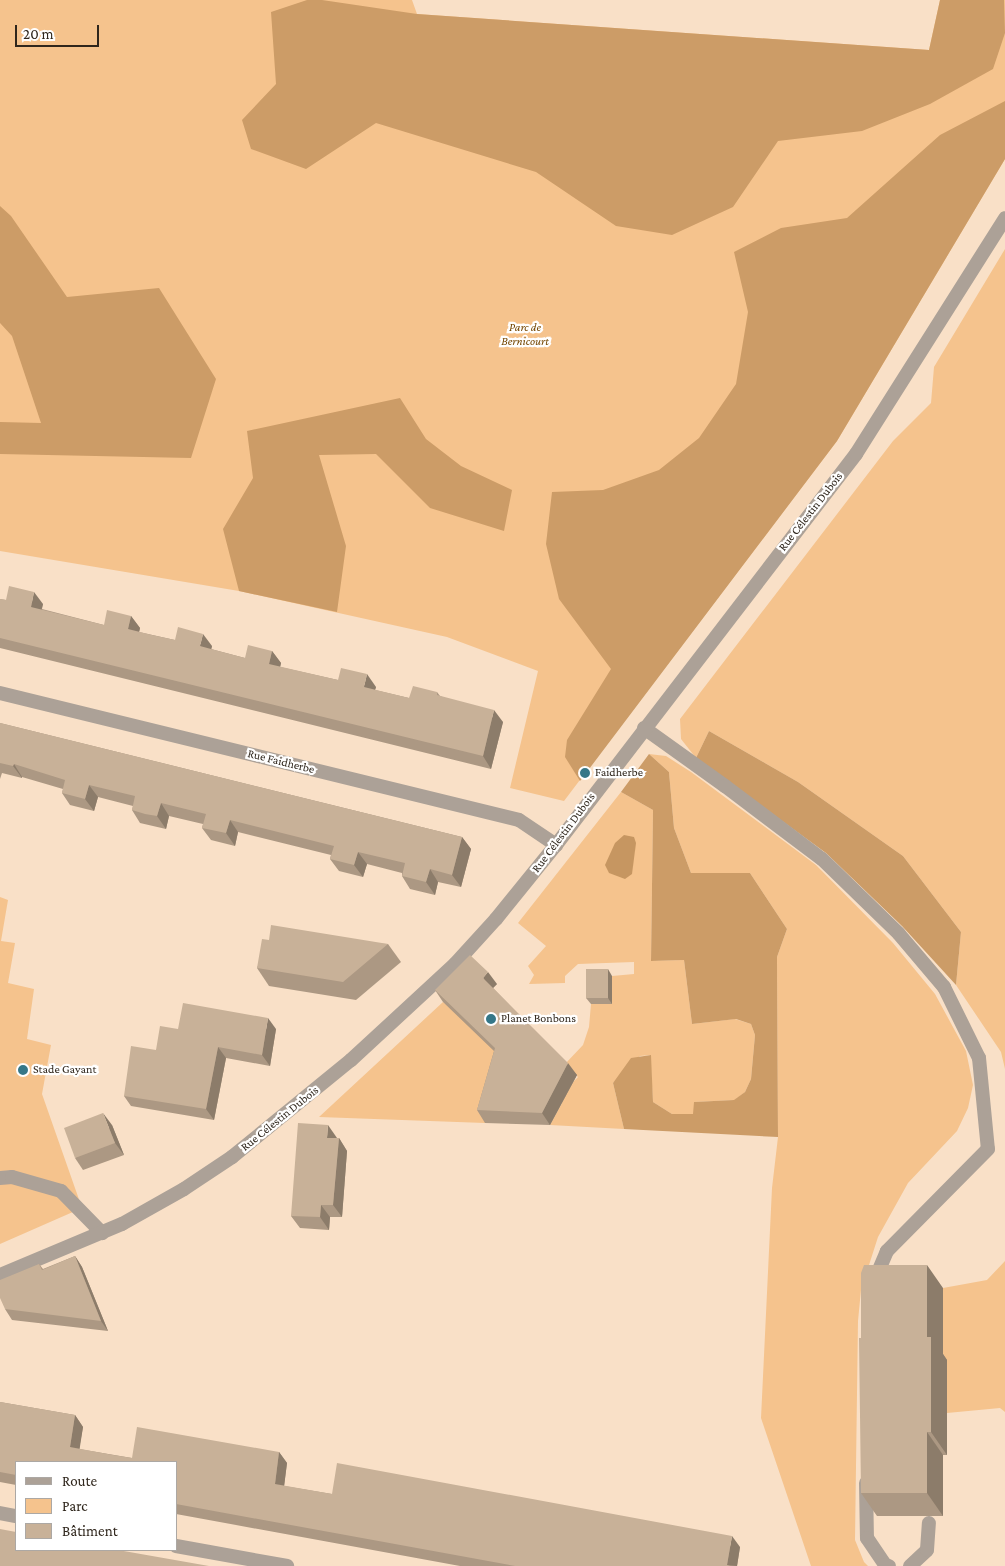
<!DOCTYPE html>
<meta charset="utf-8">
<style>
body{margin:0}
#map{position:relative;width:1005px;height:1566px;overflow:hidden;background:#f9e0c7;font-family:"Crimson Pro",serif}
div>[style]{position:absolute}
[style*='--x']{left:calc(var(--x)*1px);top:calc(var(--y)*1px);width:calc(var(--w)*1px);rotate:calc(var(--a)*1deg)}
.green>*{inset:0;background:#f5c38d}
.forest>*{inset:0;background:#cc9c67}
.water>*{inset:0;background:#c69661}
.service>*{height:14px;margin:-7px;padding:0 7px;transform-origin:7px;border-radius:7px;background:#aca197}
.minor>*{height:14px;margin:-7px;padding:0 7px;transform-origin:7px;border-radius:7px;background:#aca197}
.tertiary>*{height:14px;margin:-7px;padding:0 7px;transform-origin:7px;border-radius:7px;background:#aca197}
.wall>*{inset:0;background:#ac9883}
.shaded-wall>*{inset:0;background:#8c7c6a}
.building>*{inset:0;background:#c8b198}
.dots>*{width:14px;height:14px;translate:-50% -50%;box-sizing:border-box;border:2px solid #fff;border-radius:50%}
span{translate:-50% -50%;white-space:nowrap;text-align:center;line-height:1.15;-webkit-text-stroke:4.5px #fff;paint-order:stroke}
.park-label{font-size:12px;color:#744600;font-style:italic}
.street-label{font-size:12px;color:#2f261c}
.poi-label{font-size:12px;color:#2f261c}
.left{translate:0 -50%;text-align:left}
.legend{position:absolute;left:15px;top:1461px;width:162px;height:90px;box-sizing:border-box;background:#fff;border:1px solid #aca8a4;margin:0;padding:6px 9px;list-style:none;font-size:15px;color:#2f261c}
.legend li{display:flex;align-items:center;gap:10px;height:25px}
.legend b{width:25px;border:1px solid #aca8a4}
.scale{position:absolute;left:15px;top:25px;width:84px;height:22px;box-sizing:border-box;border:2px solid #2f261c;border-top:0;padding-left:6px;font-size:15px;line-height:18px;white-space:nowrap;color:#2f261c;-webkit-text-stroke:4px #fff;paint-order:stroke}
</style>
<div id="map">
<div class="green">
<div style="clip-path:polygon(0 0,412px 0,417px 14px,929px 50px,940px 0,1005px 0,1005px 159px,837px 441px,564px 801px,510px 788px,538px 671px,447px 637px,239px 591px,0 551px)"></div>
<div style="clip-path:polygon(1005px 249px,1005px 1069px,1001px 1052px,956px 985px,961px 932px,903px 856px,798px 782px,709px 731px,696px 758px,681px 739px,680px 719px,893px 441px,931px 403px,934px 367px)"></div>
<div style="clip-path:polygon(649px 754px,666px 756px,691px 772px,816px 865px,893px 943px,935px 994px,966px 1051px,973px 1085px,968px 1108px,957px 1131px,908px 1183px,878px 1237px,861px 1290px,858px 1321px,855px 1540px,864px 1562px,868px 1566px,811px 1566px,761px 1418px,772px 1188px,778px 1137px,777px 957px,787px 929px,750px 873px,691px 873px,674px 828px,669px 772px)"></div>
<div style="clip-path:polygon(621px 792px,653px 810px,651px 961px,684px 960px,692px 1024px,735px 1019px,751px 1024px,755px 1035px,751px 1079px,745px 1092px,735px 1100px,694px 1102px,694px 1114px,672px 1114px,653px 1102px,650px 1055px,640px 1056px,613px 1083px,624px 1129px,550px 1125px,562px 1103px,485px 1123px,319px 1117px,443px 1002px,565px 1090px,578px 1077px,565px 1064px,583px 1045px,589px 1027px,591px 1004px,612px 1004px,612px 976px,634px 974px,634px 962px,578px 964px,565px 976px,565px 983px,529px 984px,534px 975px,528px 966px,546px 946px,518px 923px)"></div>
<div style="clip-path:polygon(0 897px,8px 900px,1px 941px,15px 943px,8px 983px,34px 989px,27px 1039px,51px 1045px,42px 1094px,82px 1208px,0 1244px)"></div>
<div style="clip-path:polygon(1005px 1261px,1005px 1412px,1000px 1408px,947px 1413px,947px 1361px,943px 1360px,943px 1288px,987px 1280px)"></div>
</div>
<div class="forest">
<div style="clip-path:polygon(307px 0,322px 0,417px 14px,929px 50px,940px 0,1004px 0,1005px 33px,993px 69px,930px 104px,862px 131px,778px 141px,733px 207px,672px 235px,616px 226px,536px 172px,376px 123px,306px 169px,251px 149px,242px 120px,276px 84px,271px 12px)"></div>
<div style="clip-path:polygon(1005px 101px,1005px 159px,837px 441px,580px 781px,565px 757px,567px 740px,611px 669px,559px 599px,546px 544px,552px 492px,603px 490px,659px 470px,699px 438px,736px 384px,748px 312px,734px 252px,781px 228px,847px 218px,940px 135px)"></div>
<div style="clip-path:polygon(0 206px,11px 216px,67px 297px,159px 288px,216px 379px,191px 458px,0 454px,0 422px,41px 423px,12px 336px,0 323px)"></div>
<div style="clip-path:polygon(400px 398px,426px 439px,461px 466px,512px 490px,504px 531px,430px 508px,376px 454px,319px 455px,346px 546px,337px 612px,239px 591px,223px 529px,253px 478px,247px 431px)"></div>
<div style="clip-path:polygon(709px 731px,798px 782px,903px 856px,961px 932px,956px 985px,902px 926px,826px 853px,696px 758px)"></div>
<div style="clip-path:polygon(649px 754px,669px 772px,674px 828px,691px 873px,750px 873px,787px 929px,777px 957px,778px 1137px,624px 1129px,613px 1083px,631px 1058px,651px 1055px,653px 1102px,672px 1114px,693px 1114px,694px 1102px,734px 1100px,745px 1092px,751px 1079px,755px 1035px,751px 1024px,736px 1019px,692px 1024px,684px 960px,651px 961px,653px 810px,621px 792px)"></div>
</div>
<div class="water">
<div style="clip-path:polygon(624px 835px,634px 837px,636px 843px,632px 874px,625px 879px,609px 873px,605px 865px,615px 843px)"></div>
</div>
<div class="service">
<div style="--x:644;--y:728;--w:100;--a:35.6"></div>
<div style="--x:725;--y:786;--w:121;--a:37"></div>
<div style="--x:822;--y:859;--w:107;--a:44.2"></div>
<div style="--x:899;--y:934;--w:70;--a:49.7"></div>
<div style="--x:944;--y:987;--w:79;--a:63.8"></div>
<div style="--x:979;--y:1058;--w:91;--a:84.4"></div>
<div style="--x:988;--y:1149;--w:144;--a:134.7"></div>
<div style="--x:887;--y:1251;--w:33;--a:113"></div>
<div style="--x:0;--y:1178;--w:12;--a:-5"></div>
<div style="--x:12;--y:1177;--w:51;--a:15.9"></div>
<div style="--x:61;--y:1191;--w:59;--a:45.7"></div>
<div style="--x:866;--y:1483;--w:55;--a:89"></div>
<div style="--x:867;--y:1538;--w:32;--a:56"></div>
<div style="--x:885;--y:1565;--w:4;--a:14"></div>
<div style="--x:910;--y:1566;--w:23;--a:-43"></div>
<div style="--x:927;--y:1550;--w:27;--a:-86"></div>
</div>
<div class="minor">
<div style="--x:0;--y:693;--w:534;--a:13.75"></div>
<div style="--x:519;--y:820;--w:45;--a:34"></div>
<div style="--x:0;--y:1513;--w:16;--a:11"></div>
<div style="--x:176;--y:1546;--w:113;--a:10.2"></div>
</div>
<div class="tertiary">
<div style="--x:0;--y:1275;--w:132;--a:-22.7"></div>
<div style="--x:122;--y:1224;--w:71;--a:-29.4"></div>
<div style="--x:184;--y:1189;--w:58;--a:-33.7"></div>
<div style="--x:232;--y:1157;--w:154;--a:-39.2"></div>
<div style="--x:351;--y:1060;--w:142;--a:-42.7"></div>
<div style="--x:455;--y:964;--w:61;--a:-47.7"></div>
<div style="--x:496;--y:919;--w:95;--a:-51"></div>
<div style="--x:556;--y:845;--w:493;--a:-52.5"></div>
<div style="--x:856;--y:454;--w:279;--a:-57.7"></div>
</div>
<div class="wall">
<div style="clip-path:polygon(0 599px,6px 600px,43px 604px,42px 609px,104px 625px,131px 616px,140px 628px,139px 632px,175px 640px,212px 646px,211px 649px,245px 658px,272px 651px,281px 663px,280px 667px,338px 680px,376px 687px,375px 690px,409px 698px,437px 692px,440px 696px,503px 722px,491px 769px,0 648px)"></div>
<div style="clip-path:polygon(0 723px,462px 837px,471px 849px,461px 887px,438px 882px,435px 895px,410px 889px,402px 876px,402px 873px,367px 864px,363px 877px,339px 871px,330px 859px,331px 855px,238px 832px,235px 846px,211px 840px,202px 828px,203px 824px,169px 816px,166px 829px,140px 823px,132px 810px,133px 806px,98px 797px,94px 811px,70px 805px,62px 793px,63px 789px,22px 777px,22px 778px,2px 773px,0 779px)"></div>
<div style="clip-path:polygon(269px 940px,388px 944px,401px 962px,356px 1000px,269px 986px,257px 968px)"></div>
<div style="clip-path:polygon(612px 976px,612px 1004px,591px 1004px,586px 998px)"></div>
<div style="clip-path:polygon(497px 984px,493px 988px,577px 1075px,550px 1125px,485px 1123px,477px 1110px,494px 1051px,443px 1002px,435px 990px)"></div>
<div style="clip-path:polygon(178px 1029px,276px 1029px,270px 1066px,226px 1058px,214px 1120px,131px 1106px,124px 1096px,156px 1050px)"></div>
<div style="clip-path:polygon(112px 1125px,124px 1155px,83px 1170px,75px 1158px)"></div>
<div style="clip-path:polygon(337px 1138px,339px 1138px,347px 1151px,342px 1217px,330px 1217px,329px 1230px,300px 1228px,291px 1216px)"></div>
<div style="clip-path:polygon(75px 1256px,82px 1267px,108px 1331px,12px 1320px,5px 1309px,39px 1264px,43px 1269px)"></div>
<div style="clip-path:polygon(943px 1288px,943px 1354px,947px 1360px,947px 1455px,943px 1455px,943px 1516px,877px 1516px,861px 1493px,861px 1338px)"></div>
<div style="clip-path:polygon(0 1402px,75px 1415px,83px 1427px,79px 1449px,132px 1458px,279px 1452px,287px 1463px,284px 1486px,332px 1494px,740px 1547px,737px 1566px,460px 1566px,176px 1514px,176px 1462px,16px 1462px,16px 1485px,0 1482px)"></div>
</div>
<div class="shaded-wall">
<div style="clip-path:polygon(34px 592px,43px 604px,39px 619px,31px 607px)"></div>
<div style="clip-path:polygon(131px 616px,140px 628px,137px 641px,128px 629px)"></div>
<div style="clip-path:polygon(203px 634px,212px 646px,209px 659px,200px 646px)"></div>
<div style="clip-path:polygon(272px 651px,281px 663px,278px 676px,269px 664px)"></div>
<div style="clip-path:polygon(367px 674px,376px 687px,372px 699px,364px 687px)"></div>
<div style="clip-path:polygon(494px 710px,503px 722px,491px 769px,483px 756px)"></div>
<div style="clip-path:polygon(14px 764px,22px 777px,22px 778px,13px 766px)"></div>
<div style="clip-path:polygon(89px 785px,98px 797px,94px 811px,85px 799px)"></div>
<div style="clip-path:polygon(161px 803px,169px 816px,166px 829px,157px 816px)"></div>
<div style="clip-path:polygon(230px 820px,238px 832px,235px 846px,226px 833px)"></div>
<div style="clip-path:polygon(462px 837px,471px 849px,461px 887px,452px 875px)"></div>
<div style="clip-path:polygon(358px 852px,367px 864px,363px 877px,354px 865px)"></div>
<div style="clip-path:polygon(430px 869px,438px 882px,435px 895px,426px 882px)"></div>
<div style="clip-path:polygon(608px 969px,612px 976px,612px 1004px,608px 998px)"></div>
<div style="clip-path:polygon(488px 972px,497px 984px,491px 990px,483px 978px)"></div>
<div style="clip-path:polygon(268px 1018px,276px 1029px,270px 1066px,262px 1055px)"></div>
<div style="clip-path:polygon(218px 1047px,226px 1058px,214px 1120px,206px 1109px)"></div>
<div style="clip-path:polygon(568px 1063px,577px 1075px,550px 1125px,542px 1113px)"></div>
<div style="clip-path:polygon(103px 1113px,112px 1125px,124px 1155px,115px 1143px)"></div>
<div style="clip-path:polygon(328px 1125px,337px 1138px,336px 1150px,327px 1138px)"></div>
<div style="clip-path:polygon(339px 1138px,347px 1151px,342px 1217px,333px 1205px)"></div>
<div style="clip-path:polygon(321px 1205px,330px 1217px,329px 1230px,320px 1217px)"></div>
<div style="clip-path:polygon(75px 1256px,82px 1267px,108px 1331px,101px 1321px)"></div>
<div style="clip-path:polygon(927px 1265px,943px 1288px,943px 1354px,947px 1360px,947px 1455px,931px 1432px,927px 1337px)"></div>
<div style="clip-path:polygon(75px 1415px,83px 1427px,78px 1459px,70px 1447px)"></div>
<div style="clip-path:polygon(927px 1432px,943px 1455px,943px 1516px,927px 1493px)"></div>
<div style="clip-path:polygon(279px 1452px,287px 1463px,283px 1495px,275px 1484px)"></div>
<div style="clip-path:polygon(732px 1536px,740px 1547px,737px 1566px,727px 1565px)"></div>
</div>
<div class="building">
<div style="clip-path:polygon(9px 586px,34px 592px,31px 607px,104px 625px,107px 610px,131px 616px,128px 629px,152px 635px,175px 640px,178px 627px,203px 634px,200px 646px,222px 652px,245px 658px,248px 645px,272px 651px,269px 664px,338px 680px,341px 668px,367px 674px,364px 687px,409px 698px,413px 686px,437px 692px,437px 695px,494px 710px,483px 756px,0 638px,0 599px,6px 600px)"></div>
<div style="clip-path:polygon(0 723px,462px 837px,452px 875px,430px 869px,426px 882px,402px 876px,405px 863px,358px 852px,354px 865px,330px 859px,334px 846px,230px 820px,226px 833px,202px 828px,206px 814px,161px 803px,157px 816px,145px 814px,132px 810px,135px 796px,89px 785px,85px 799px,62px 793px,65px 780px,14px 764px,13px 766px,0 763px)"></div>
<div style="clip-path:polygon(271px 925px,388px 944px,343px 982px,257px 968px,262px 939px,269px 940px)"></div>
<div style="clip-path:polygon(470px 955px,488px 972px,483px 978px,568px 1063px,542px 1113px,477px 1110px,495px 1048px,435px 990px)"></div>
<div style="clip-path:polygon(586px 969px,608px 969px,608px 998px,586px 998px)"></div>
<div style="clip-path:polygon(183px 1003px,268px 1018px,262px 1055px,218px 1047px,206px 1109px,124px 1096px,131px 1046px,156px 1050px,160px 1026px,178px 1029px)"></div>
<div style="clip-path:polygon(103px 1113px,115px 1143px,75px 1158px,64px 1128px)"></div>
<div style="clip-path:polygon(298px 1123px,328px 1125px,327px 1138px,339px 1138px,333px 1205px,321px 1205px,320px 1217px,291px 1216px)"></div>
<div style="clip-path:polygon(75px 1256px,101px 1321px,5px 1309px,0 1298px,0 1280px,39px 1264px,42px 1270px)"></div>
<div style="clip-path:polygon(864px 1265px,927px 1265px,927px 1337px,931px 1337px,931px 1432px,927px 1432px,927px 1493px,861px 1493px,859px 1338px,861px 1338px,861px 1273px)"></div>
<div style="clip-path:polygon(0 1402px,75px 1415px,70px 1447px,113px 1455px,132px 1458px,137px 1427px,279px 1452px,275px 1484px,332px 1494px,337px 1463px,732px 1536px,727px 1565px,730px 1566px,515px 1566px,176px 1504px,176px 1462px,16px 1462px,16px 1475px,0 1472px)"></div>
<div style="clip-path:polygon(0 1529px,16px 1532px,16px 1550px,118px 1550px,209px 1566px,0 1566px)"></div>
</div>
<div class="dots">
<div style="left:585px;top:773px;background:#357788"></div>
<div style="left:491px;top:1019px;background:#357788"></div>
<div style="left:23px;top:1070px;background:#357788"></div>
</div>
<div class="park-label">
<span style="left:525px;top:335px">Parc de<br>Bernicourt</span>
</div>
<div class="street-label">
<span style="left:811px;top:512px;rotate:-52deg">Rue Célestin Dubois</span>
<span style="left:281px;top:762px;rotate:14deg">Rue Faidherbe</span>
<span style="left:564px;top:833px;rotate:-53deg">Rue Célestin Dubois</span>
<span style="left:280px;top:1119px;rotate:-39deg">Rue Célestin Dubois</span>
</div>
<div class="poi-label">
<span class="left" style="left:595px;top:773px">Faidherbe</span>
<span class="left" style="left:501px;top:1019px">Planet Bonbons</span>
<span class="left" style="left:33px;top:1070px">Stade Gayant</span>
</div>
<ul class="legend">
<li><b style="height:6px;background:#aca197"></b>Route</li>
<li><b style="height:14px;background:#f5c38d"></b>Parc</li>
<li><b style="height:14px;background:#c8b198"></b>Bâtiment</li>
</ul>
<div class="scale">20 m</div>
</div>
